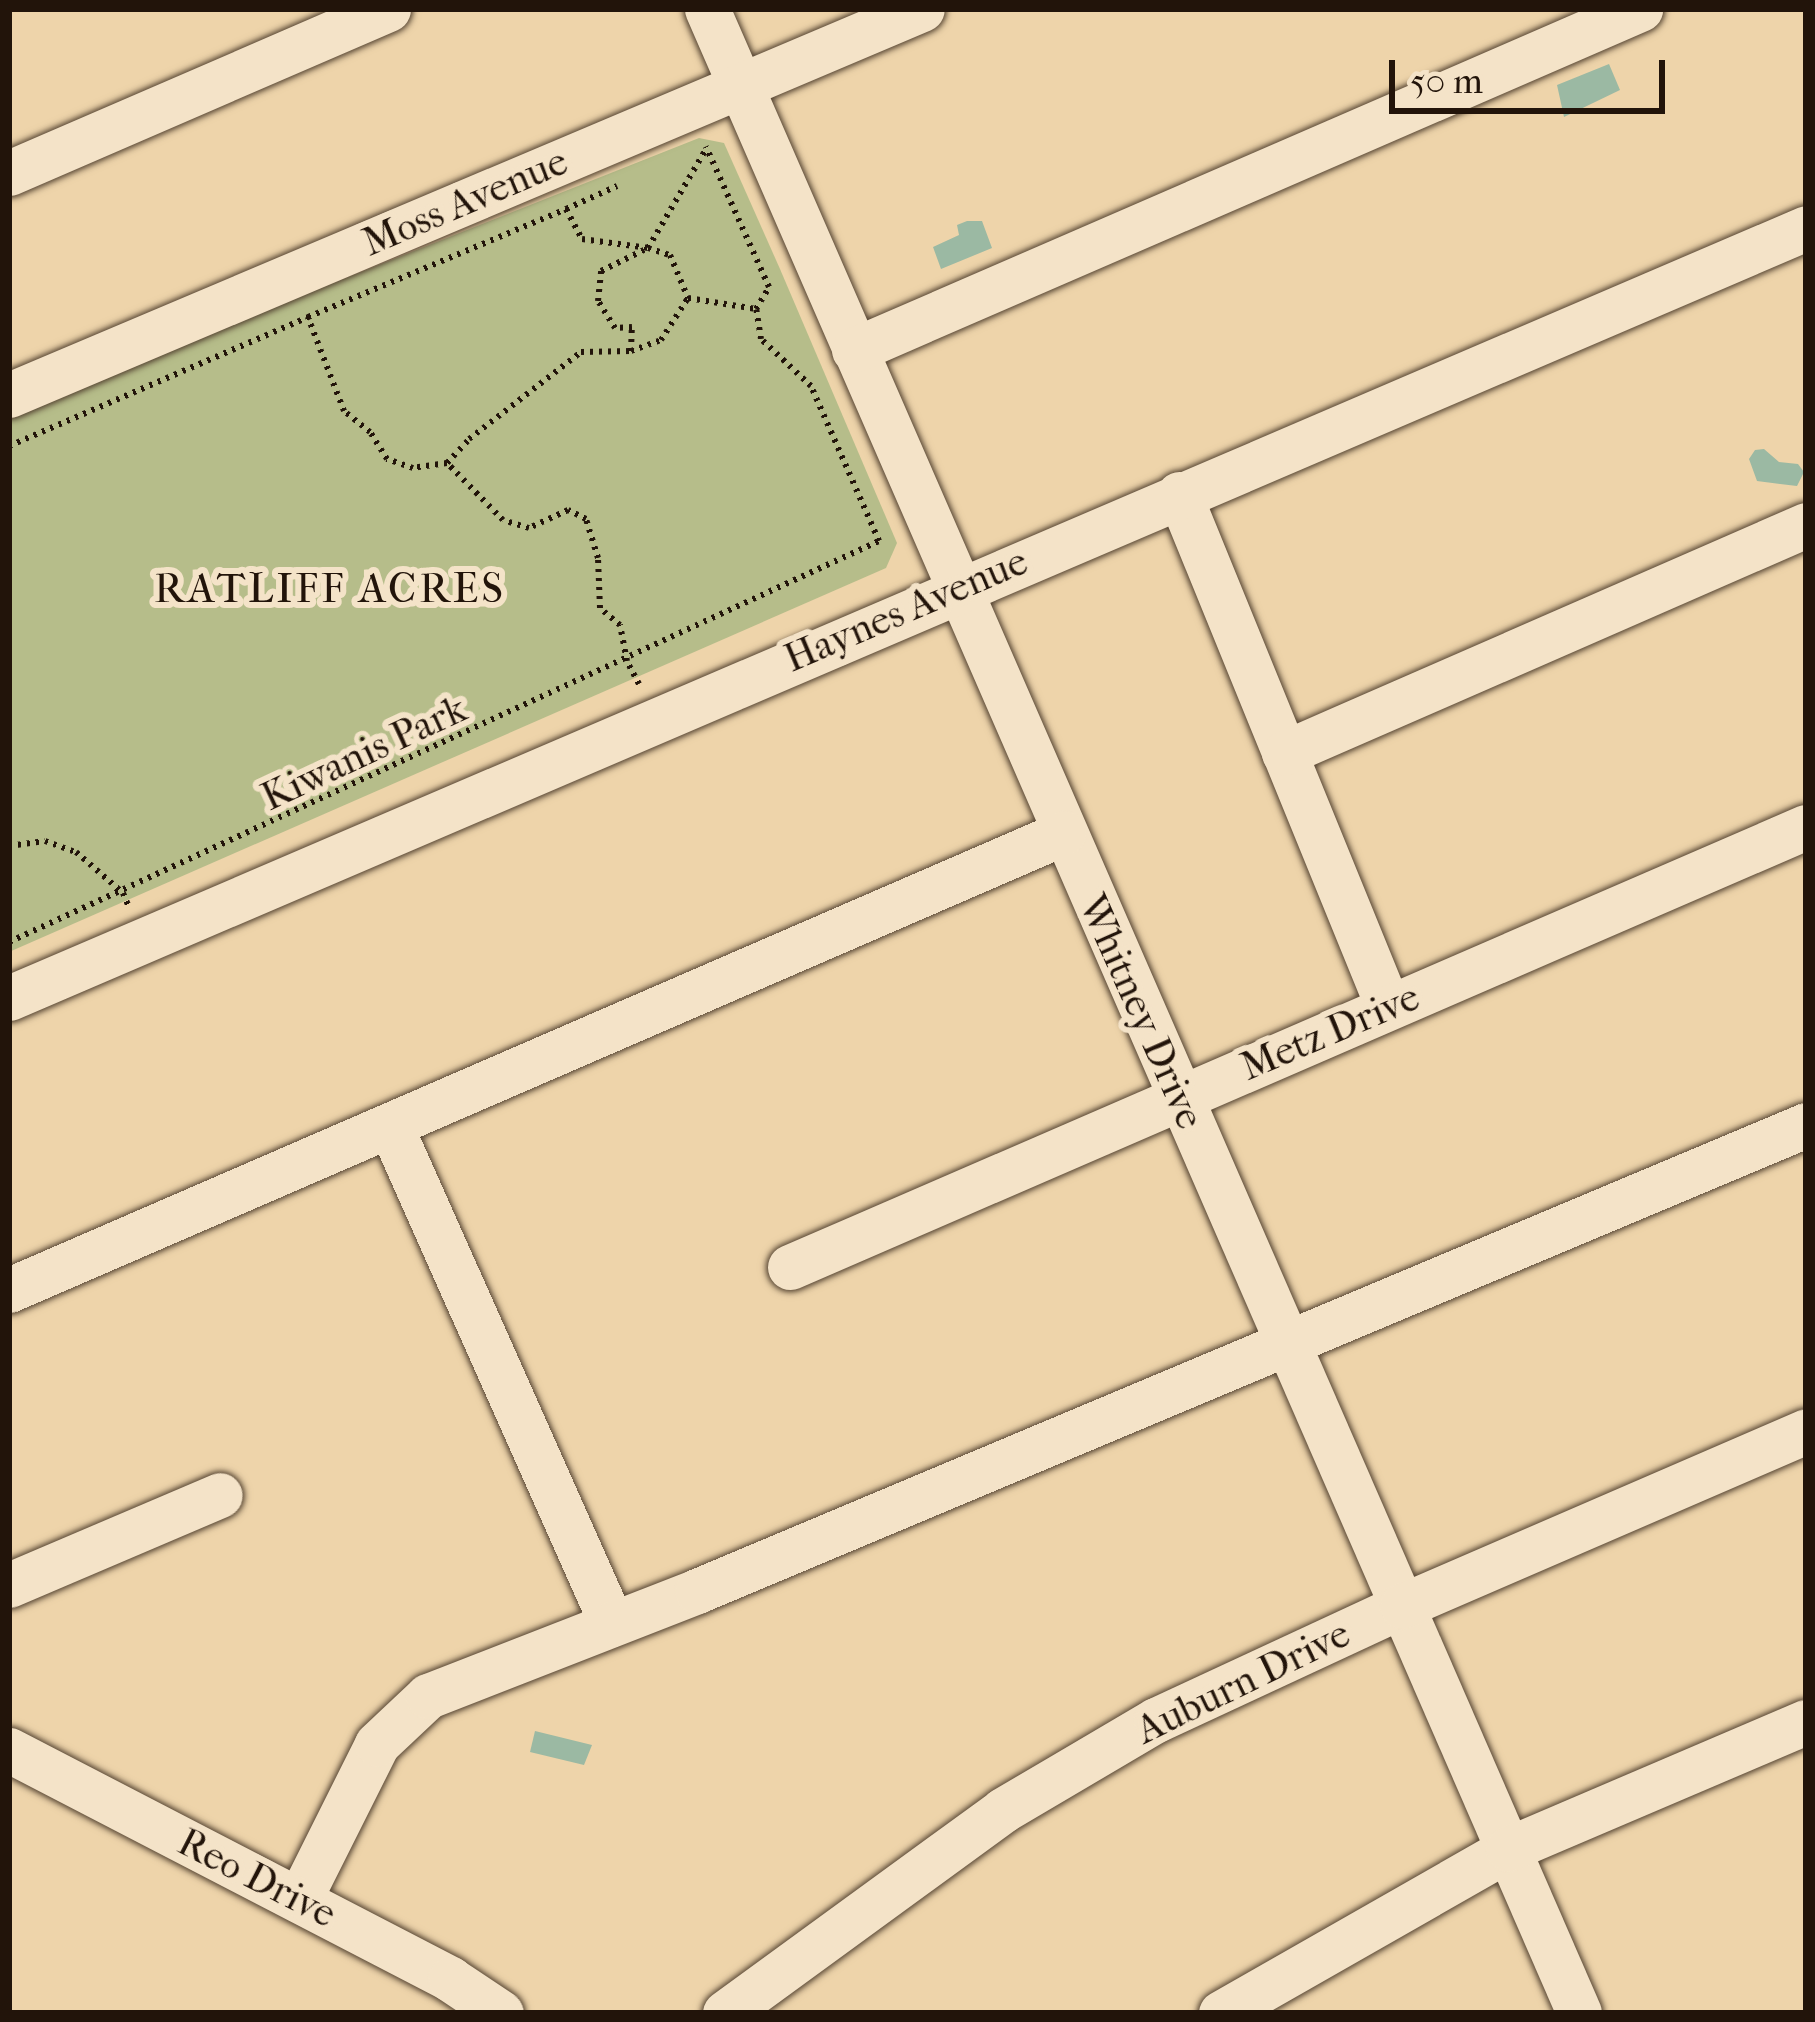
<!DOCTYPE html>
<style>
body{margin:0}
#map{position:relative;width:1815px;height:2022px;overflow:hidden;background:#eed4aa;font-family:"IM FELL French Canon",serif}
div>[style]{position:absolute}
[style*='--x']{left:calc(var(--x)*1px);top:calc(var(--y)*1px);width:calc(var(--w)*1px);rotate:calc(var(--a)*1deg)}
.green>*{inset:0;background:#b6bd8a}
.water>*{inset:0;background:#9bb9a3}
.path>*{height:6px;margin-top:-3px;transform-origin:0;background:repeating-linear-gradient(90deg,#22140a 0 3px,transparent 0 9px)}
.roads{filter:drop-shadow(0 0 3px #554432) drop-shadow(0 0 3px #554432)}
.minor>*{height:45px;margin:-22.5px;padding:0 22.5px;transform-origin:22.5px;border-radius:22.5px;background:#f4e3c8}
span{translate:-50% -50%;white-space:nowrap;text-align:center;line-height:1.15;-webkit-text-stroke:12px #f4e3c8;paint-order:stroke}
.street-label{font-size:39px;color:#22140a}
.neighbourhood-label{font-size:42px;color:#22140a;letter-spacing:3px}
.frame{position:absolute;inset:0;border:12px solid #22140a;pointer-events:none}
.scale{position:absolute;left:1389px;top:60px;width:276px;height:54px;box-sizing:border-box;border:6px solid #22140a;border-top:0;padding-left:15px;font-size:36px;line-height:42px;white-space:nowrap;color:#22140a;-webkit-text-stroke:9px #f4e3c8;paint-order:stroke}
</style>
<div id="map">
<div class="green">
<div style="clip-path:polygon(699px 138px,724px 143px,780px 269px,897px 543px,886px 568px,9px 952px,9px 420px,308px 293px)"></div>
</div>
<div class="water">
<div style="clip-path:polygon(1609px 64px,1620px 90px,1564px 117px,1557px 85px)"></div>
<div style="clip-path:polygon(967px 221px,982px 221px,992px 248px,941px 269px,933px 247px,959px 235px,957px 225px)"></div>
<div style="clip-path:polygon(1764px 449px,1779px 462px,1798px 464px,1804px 472px,1797px 486px,1757px 481px,1749px 459px,1755px 450px)"></div>
<div style="clip-path:polygon(535px 1731px,592px 1745px,584px 1765px,530px 1752px)"></div>
</div>
<div class="path">
<div style="--x:566;--y:209;--w:56;--a:-24.3"></div>
<div style="--x:631;--y:351;--w:24;--a:-88"></div>
<div style="--x:632;--y:327;--w:17;--a:177"></div>
<div style="--x:615;--y:328;--w:32;--a:-122"></div>
<div style="--x:598;--y:301;--w:30;--a:-84"></div>
<div style="--x:601;--y:271;--w:52;--a:-26.1"></div>
<div style="--x:648;--y:248;--w:23;--a:18"></div>
<div style="--x:670;--y:255;--w:47;--a:67.3"></div>
<div style="--x:688;--y:298;--w:69;--a:9.2"></div>
<div style="--x:9;--y:446;--w:326;--a:-23.3"></div>
<div style="--x:447;--y:463;--w:33;--a:-47"></div>
<div style="--x:469;--y:439;--w:142;--a:-37.8"></div>
<div style="--x:581;--y:352;--w:50;--a:-1.1"></div>
<div style="--x:631;--y:351;--w:32;--a:-20"></div>
<div style="--x:661;--y:340;--w:50;--a:-57.3"></div>
<div style="--x:639;--y:684;--w:26;--a:-118"></div>
<div style="--x:627;--y:661;--w:37;--a:-101"></div>
<div style="--x:620;--y:625;--w:26;--a:-140"></div>
<div style="--x:600;--y:608;--w:50;--a:-92.3"></div>
<div style="--x:598;--y:558;--w:41;--a:-107.1"></div>
<div style="--x:586;--y:519;--w:20;--a:-153"></div>
<div style="--x:568;--y:510;--w:43;--a:155.2"></div>
<div style="--x:529;--y:528;--w:27;--a:-163"></div>
<div style="--x:503;--y:520;--w:80;--a:-134.5"></div>
<div style="--x:447;--y:463;--w:34;--a:172"></div>
<div style="--x:413;--y:468;--w:28;--a:-161"></div>
<div style="--x:387;--y:459;--w:32;--a:-122"></div>
<div style="--x:370;--y:432;--w:33;--a:-141"></div>
<div style="--x:344;--y:411;--w:101;--a:-111"></div>
<div style="--x:308;--y:317;--w:280;--a:-22.7"></div>
<div style="--x:566;--y:209;--w:34;--a:62"></div>
<div style="--x:582;--y:239;--w:67;--a:7.8"></div>
<div style="--x:648;--y:248;--w:115;--a:-59.6"></div>
<div style="--x:9;--y:846;--w:36;--a:-8"></div>
<div style="--x:45;--y:841;--w:33;--a:20"></div>
<div style="--x:76;--y:852;--w:62;--a:41.1"></div>
<div style="--x:123;--y:893;--w:15;--a:67"></div>
<div style="--x:9;--y:942;--w:958;--a:-24.75"></div>
<div style="--x:879;--y:541;--w:169;--a:-113.7"></div>
<div style="--x:811;--y:386;--w:69;--a:-136.8"></div>
<div style="--x:761;--y:339;--w:30;--a:-99"></div>
<div style="--x:756;--y:309;--w:26;--a:-59"></div>
<div style="--x:769;--y:287;--w:154;--a:-114.2"></div>
</div>
<div class="roads">
<div class="minor">
<div style="--x:707;--y:9;--w:2185;--a:66.48"></div>
<div style="--x:9;--y:173;--w:413;--a:-23.4"></div>
<div style="--x:854;--y:350;--w:857;--a:-23.45"></div>
<div style="--x:9;--y:395;--w:991;--a:-22.92"></div>
<div style="--x:1179;--y:494;--w:554;--a:67.83"></div>
<div style="--x:1284;--y:753;--w:570;--a:-23.59"></div>
<div style="--x:9;--y:998;--w:1955;--a:-23.19"></div>
<div style="--x:390;--y:1125;--w:546;--a:66.02"></div>
<div style="--x:790;--y:1267;--w:1107;--a:-23.42"></div>
<div style="--x:9;--y:1290;--w:1149;--a:-23.44"></div>
<div style="--x:9;--y:1585;--w:229;--a:-23.1"></div>
<div style="--x:9;--y:1750;--w:497;--a:27.4"></div>
<div style="--x:450;--y:1979;--w:61;--a:33.7"></div>
<div style="--x:299;--y:1900;--w:174;--a:-63.4"></div>
<div style="--x:377;--y:1744;--w:70;--a:-43.3"></div>
<div style="--x:428;--y:1696;--w:289;--a:-21.3"></div>
<div style="--x:697;--y:1591;--w:1203;--a:-22.79"></div>
<div style="--x:725;--y:2013;--w:344;--a:-36.1"></div>
<div style="--x:1003;--y:1810;--w:178;--a:-30.5"></div>
<div style="--x:1156;--y:1720;--w:271;--a:-24.9"></div>
<div style="--x:1402;--y:1606;--w:440;--a:-23.4"></div>
<div style="--x:1221;--y:2013;--w:331;--a:-29.7"></div>
<div style="--x:1508;--y:1849;--w:324;--a:-23.1"></div>
</div>
</div>
<div class="street-label">
<span style="left:465px;top:202px;rotate:-23deg">Moss Avenue</span>
<span style="left:906px;top:610px;rotate:-23deg">Haynes Avenue</span>
<span style="left:364px;top:753px;rotate:-25deg">Kiwanis Park</span>
<span style="left:1141px;top:1012px;rotate:66deg">Whitney Drive</span>
<span style="left:1330px;top:1032px;rotate:-23deg">Metz Drive</span>
<span style="left:1243px;top:1682px;rotate:-26deg">Auburn Drive</span>
<span style="left:257px;top:1878px;rotate:27deg">Reo Drive</span>
</div>
<div class="neighbourhood-label">
<span style="left:330px;top:589px">RATLIFF ACRES</span>
</div>
<div class="frame"></div>
<div class="scale">50 m</div>
</div>
